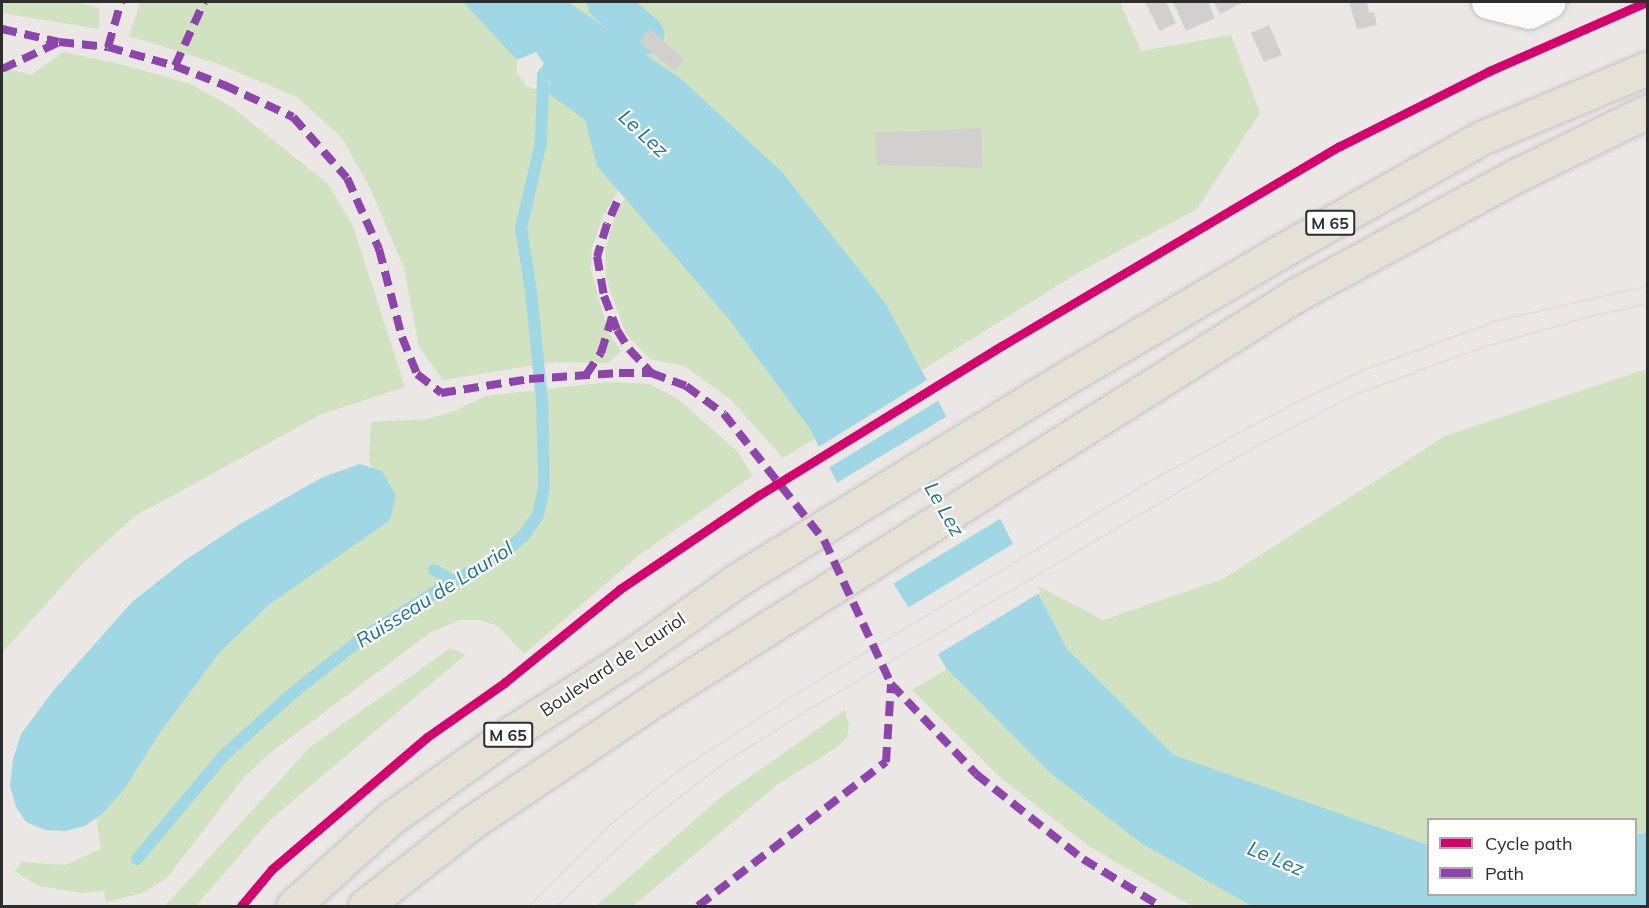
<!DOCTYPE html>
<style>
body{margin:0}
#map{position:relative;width:1649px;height:908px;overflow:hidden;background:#eae7e5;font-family:Mulish,sans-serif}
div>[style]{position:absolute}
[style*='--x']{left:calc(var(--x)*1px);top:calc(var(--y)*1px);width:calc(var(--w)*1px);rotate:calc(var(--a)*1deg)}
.green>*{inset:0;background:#d1e2c1}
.water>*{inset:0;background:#a0d7e4}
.pier>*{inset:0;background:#eae7e5}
.stream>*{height:12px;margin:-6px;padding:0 6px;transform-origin:6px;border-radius:6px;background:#a0d7e4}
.canal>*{height:39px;margin:-19.5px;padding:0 19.5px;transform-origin:19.5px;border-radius:19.5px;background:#a0d7e4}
.building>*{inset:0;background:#d2d0ce}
.roads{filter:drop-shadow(0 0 2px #c3c2c3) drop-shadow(0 0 2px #c3c2c3)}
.street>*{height:33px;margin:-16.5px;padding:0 16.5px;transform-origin:16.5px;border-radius:16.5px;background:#fcfbfb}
.primary>*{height:33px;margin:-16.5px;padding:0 16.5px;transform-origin:16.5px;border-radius:16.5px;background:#e6e1d7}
.tram>*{height:1.5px;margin:-0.75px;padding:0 0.75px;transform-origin:0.75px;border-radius:0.75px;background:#dfdee0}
.quiet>*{height:8px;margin-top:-4px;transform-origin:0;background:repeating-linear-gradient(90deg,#8e44ad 0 15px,transparent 0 23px)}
.cycleway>*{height:9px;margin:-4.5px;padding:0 4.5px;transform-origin:4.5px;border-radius:4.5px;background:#d6006c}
span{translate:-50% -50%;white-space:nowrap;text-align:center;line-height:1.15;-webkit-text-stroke:4.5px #fff;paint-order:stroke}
.shield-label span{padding:2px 4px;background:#fff;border:2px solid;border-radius:4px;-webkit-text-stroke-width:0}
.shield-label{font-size:16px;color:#2d2d2d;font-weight:700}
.street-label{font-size:18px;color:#2d2d2d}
.water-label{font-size:20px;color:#1b7293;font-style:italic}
.frame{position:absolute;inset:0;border:3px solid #2d2d2d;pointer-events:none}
.legend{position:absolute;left:1427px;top:818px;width:210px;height:78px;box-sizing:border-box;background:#fff;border:2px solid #ababab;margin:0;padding:8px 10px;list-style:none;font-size:18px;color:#2d2d2d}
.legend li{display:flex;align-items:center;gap:12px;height:30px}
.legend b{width:30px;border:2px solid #ababab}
</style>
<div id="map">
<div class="green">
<div style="clip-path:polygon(2px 2px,75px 2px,99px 8px,99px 29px,2px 13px)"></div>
<div style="clip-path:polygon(140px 2px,499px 2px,499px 33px,517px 60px,517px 72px,527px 87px,545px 91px,599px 114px,623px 183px,603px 216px,592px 248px,591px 270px,608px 331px,621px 351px,608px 363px,554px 362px,443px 380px,419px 347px,404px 268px,370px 188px,342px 138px,297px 97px,216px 63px,129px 36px)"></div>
<div style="clip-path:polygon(568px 2px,1120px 2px,1141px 51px,1231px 35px,1260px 113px,1197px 209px,1076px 274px,922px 370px,886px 304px)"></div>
<div style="clip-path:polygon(63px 52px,120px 64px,191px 84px,233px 108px,328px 184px,353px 226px,405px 387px,322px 414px,135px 516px,83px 563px,2px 653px,2px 67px,31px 75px)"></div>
<div style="clip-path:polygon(631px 188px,819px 436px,783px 458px,731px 400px,685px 366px,650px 359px,626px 334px,606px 279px,605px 251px,616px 213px)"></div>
<div style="clip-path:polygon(1647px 369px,1647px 832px,1636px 835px,1636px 820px,1428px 820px,1428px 845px,1423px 845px,1174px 755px,1067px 649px,1034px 584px,1103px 620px,1223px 579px,1445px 436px)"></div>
<div style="clip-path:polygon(609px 382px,649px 384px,678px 399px,738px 452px,752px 476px,638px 556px,524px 654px,498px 626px,480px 620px,460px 620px,431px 632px,270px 753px,244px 777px,167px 878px,143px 893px,106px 902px,104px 891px,82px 893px,38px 886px,15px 871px,21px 862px,65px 865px,101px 849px,96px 816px,224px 645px,384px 506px,369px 460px,371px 422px,428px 419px,457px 410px,486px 396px)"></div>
<div style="clip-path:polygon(451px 648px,465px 655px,269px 821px,196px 906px,165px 906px,310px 747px)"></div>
<div style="clip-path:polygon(947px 669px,1049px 772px,1141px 843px,1251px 906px,1192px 906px,1090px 847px,1002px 779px,912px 690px)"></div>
<div style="clip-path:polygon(845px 710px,849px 725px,847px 738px,834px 749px,777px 785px,633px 906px,596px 906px,721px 797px)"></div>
</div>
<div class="water">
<div style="clip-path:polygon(463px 2px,568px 2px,680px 78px,782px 172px,886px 304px,971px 462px,1067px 649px,1174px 755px,1428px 845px,1428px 894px,1636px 894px,1636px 835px,1647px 832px,1647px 906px,1251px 906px,1141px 843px,1049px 772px,947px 669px,865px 538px,810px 429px,728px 318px,597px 166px,585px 120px,545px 91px,550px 83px,545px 65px,536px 52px,517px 60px)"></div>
<div style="clip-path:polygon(360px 464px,382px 471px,396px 496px,390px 520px,270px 604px,219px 653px,159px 734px,125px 788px,102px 814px,85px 826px,65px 831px,45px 830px,26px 822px,16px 807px,10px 786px,13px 759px,21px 734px,53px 691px,132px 602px,184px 561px,240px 524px,323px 477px)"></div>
</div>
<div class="pier">
<div style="clip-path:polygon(930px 378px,941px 399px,827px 469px,817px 448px)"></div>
<div style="clip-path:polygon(949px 415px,1003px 517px,891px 585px,863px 539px,835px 484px)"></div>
<div style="clip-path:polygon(1016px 542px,1041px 592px,935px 656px,906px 609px)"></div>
</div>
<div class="stream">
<div style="--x:434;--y:570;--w:22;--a:30"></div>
<div style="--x:137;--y:859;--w:134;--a:-50.1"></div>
<div style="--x:223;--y:756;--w:96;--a:-42"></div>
<div style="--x:294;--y:692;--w:90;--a:-38.3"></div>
<div style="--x:365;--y:636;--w:104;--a:-32"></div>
<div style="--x:453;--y:581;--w:52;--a:-27.6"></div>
<div style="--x:499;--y:557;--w:33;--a:-41"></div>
<div style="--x:524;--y:535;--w:24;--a:-55"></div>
<div style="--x:538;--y:515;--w:29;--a:-78"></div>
<div style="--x:544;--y:487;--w:87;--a:-91.3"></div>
<div style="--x:542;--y:400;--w:109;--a:-95.8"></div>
<div style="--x:531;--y:292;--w:65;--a:-98.9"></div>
<div style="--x:521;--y:228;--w:87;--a:-76.8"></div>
<div style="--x:541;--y:143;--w:68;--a:-88.3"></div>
<div style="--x:543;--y:75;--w:21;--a:-53"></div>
</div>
<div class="canal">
<div style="--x:606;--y:2;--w:50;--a:40.1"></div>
</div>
<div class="building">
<div style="clip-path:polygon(1145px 2px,1166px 2px,1176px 23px,1160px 31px)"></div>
<div style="clip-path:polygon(1173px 2px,1208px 2px,1215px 18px,1186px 31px)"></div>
<div style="clip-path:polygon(1214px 2px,1244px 2px,1220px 14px)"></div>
<div style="clip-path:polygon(1349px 2px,1367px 2px,1369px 13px,1374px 12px,1377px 25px,1357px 29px)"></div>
<div style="clip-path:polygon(1269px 25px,1282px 55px,1264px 62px,1251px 33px)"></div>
<div style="clip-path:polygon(651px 30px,684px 59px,675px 71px,640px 43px,644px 34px)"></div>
<div style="clip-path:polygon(981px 128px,983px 168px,877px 165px,875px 133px)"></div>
</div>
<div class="roads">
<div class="street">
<div style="--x:1488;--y:2;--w:42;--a:13.7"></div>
<div style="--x:1529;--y:12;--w:22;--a:-27"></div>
</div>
<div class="primary">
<div style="--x:293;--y:906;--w:132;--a:-41.9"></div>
<div style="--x:391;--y:818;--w:147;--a:-35.3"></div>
<div style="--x:511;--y:733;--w:143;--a:-32.7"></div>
<div style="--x:631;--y:656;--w:129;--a:-35.5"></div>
<div style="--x:736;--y:581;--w:382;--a:-31.6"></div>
<div style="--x:1061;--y:381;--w:252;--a:-30.5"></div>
<div style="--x:1278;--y:253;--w:233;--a:-29.5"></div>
<div style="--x:1481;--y:138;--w:181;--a:-22.7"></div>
<div style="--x:365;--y:906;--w:135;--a:-38.1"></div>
<div style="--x:471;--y:823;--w:224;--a:-33.9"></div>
<div style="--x:657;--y:698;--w:755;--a:-32.24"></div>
<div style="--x:1296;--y:295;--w:251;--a:-28.5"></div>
<div style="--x:1517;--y:175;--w:146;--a:-26"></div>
</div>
</div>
<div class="tram">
<div style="--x:529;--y:906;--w:115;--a:-45"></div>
<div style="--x:610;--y:825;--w:85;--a:-38.3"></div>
<div style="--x:677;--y:772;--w:139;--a:-33.2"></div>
<div style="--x:793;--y:696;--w:413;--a:-31"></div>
<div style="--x:1147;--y:483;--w:164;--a:-28.4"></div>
<div style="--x:1291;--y:405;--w:81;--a:-25.6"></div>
<div style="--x:1364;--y:370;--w:142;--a:-20.2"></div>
<div style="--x:1497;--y:321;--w:155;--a:-13.1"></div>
<div style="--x:557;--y:906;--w:110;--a:-43.5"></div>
<div style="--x:637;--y:830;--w:112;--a:-37.4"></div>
<div style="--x:726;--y:762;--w:93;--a:-32.3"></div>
<div style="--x:805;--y:712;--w:522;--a:-30.49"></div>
<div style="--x:1255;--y:447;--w:115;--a:-27.5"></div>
<div style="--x:1357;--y:394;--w:129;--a:-20.4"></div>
<div style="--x:1478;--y:349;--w:123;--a:-16.1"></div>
<div style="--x:1596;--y:315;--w:53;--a:-11.9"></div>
</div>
<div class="quiet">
<div style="--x:2;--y:29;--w:58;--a:12.8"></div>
<div style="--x:59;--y:42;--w:49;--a:5.8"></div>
<div style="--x:108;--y:47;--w:70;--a:15.8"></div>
<div style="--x:175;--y:66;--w:53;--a:21.2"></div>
<div style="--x:224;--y:85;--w:76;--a:24.9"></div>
<div style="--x:293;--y:117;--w:81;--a:48.5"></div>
<div style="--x:347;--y:178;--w:78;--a:65.7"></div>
<div style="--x:379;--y:249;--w:91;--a:75.4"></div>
<div style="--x:402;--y:337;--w:40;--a:68"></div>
<div style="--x:417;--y:374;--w:31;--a:38"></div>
<div style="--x:441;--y:393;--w:89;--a:-9"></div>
<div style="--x:529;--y:379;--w:90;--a:-3.8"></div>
<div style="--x:619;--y:373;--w:32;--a:0"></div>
<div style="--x:651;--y:373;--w:37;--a:20"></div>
<div style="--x:686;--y:386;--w:47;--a:36.4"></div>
<div style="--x:724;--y:414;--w:161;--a:51.6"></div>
<div style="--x:824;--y:540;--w:159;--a:65"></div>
<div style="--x:891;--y:684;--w:124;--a:46.6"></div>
<div style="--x:976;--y:774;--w:137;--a:38.5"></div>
<div style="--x:1083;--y:859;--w:90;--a:31.4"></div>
<div style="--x:108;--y:47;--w:47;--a:-73.9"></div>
<div style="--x:175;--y:66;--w:70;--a:-65.6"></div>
<div style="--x:2;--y:69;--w:63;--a:-25.3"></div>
<div style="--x:617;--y:202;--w:24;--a:114"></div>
<div style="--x:607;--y:224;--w:34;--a:107"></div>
<div style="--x:597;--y:256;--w:41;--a:80.1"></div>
<div style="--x:604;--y:296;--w:36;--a:69"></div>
<div style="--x:617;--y:330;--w:22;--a:58"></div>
<div style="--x:629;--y:349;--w:33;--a:47"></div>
<div style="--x:586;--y:375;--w:27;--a:-56"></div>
<div style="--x:601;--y:353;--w:39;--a:-73"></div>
<div style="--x:698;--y:906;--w:237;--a:-37.5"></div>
<div style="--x:886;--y:762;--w:78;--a:-86.3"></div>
</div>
<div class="cycleway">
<div style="--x:241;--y:906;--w:48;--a:-50"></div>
<div style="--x:272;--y:869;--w:204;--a:-40.4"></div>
<div style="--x:427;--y:737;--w:94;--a:-35"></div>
<div style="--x:504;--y:683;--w:149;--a:-39"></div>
<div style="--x:620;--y:589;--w:168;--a:-34.1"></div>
<div style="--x:759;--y:495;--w:286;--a:-31.6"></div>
<div style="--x:1003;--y:345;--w:391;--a:-30.6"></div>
<div style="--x:1340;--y:146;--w:167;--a:-26.7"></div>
<div style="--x:1489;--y:71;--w:171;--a:-23.7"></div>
</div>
<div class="shield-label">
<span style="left:1330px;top:223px">M 65</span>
<span style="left:508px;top:735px">M 65</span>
</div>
<div class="street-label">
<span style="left:613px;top:665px;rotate:-34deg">Boulevard de Lauriol</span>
</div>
<div class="water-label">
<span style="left:644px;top:133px;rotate:43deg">Le Lez</span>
<span style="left:945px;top:509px;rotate:60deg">Le Lez</span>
<span style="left:434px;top:594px;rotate:-32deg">Ruisseau de Lauriol</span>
<span style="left:1276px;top:858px;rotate:23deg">Le Lez</span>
</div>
<div class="frame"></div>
<ul class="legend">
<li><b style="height:8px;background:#d6006c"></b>Cycle path</li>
<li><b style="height:8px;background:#8e44ad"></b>Path</li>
</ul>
</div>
